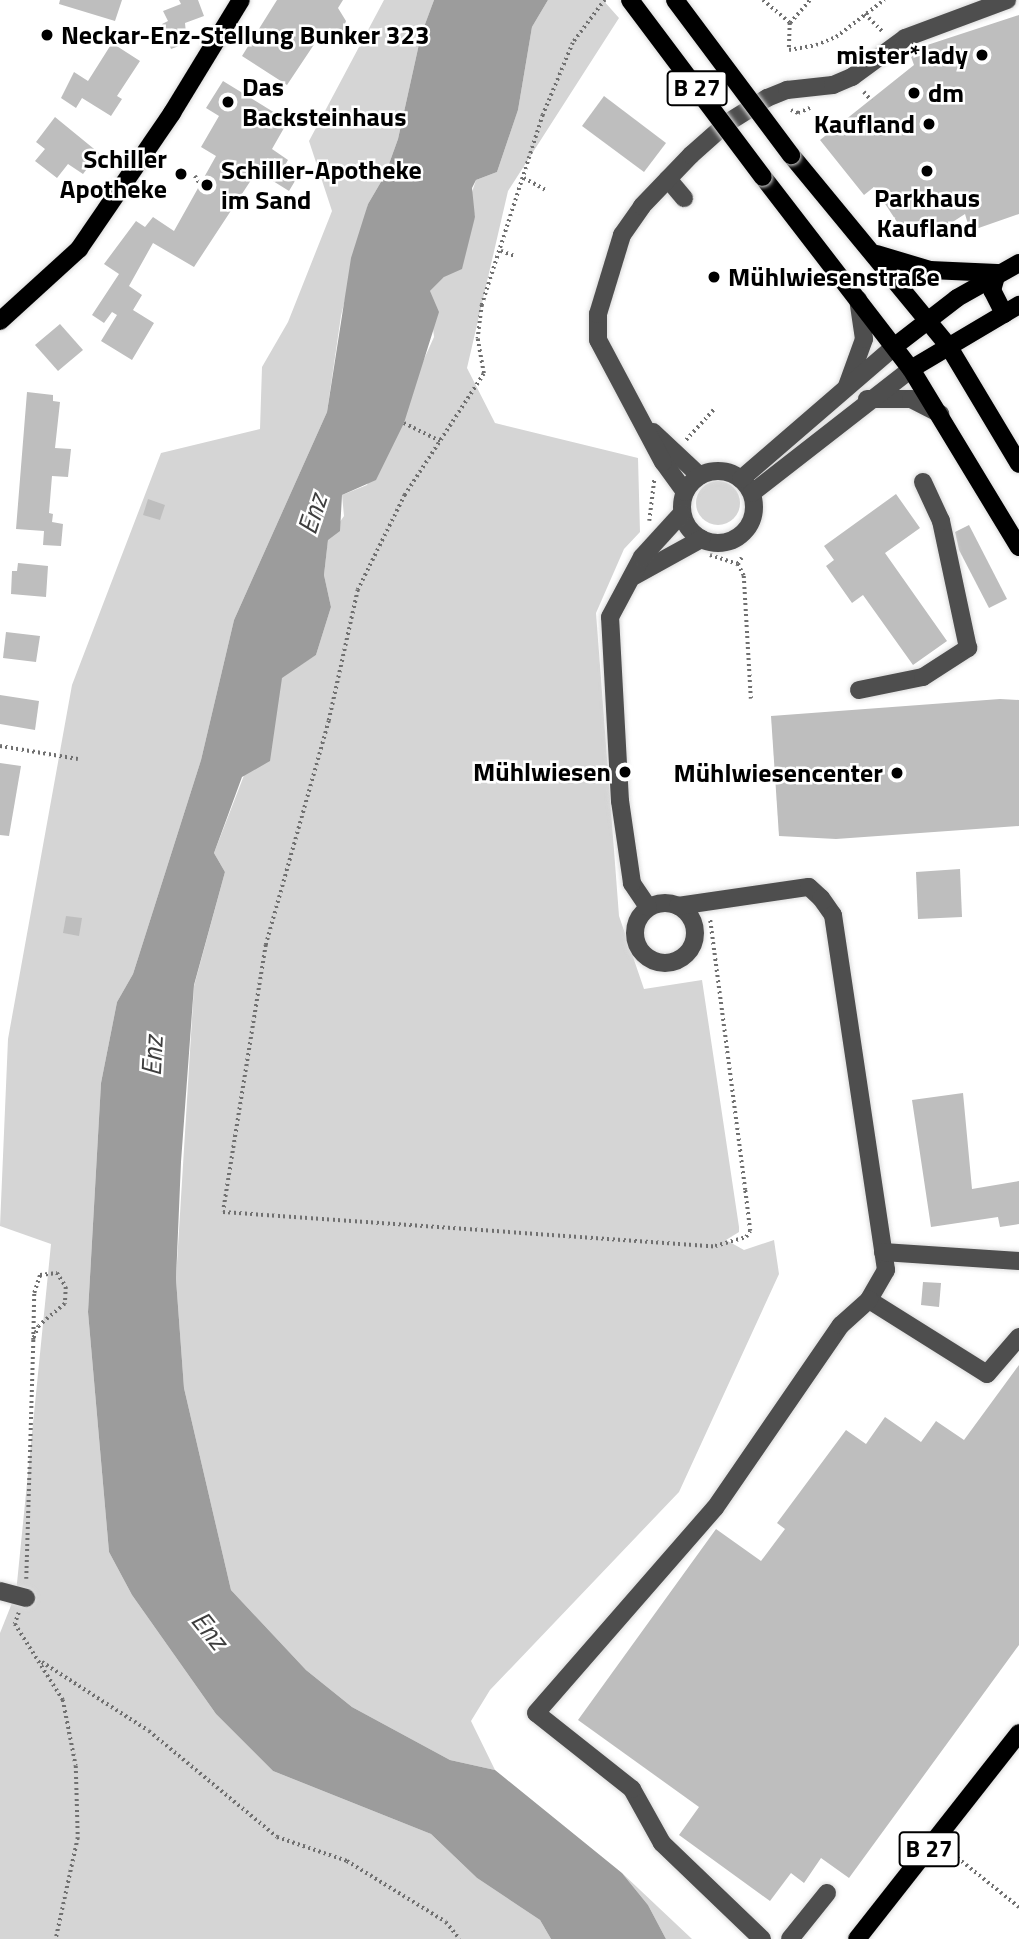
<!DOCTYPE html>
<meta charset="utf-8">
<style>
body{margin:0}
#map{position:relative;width:1019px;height:1939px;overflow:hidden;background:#fff;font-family:"Titillium Web",sans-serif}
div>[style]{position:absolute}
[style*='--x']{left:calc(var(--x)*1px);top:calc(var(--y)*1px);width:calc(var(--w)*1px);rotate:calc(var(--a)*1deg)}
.green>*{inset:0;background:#d5d5d5}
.round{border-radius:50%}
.water>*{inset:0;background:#9c9c9c}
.building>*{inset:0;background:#bebebe}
.path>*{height:3.5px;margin-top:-1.75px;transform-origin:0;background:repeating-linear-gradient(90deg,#707070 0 2px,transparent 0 5.5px)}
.roads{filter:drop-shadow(0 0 2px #dbdbdb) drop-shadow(0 0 2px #dbdbdb)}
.minor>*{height:18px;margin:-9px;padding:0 9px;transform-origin:9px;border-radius:9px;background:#4e4e4e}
.minor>.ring{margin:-9px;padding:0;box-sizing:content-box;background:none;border:18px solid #4e4e4e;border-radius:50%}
.major>*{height:18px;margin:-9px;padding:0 9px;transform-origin:9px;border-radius:9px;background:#000}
.bridges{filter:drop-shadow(0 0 2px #dbdbdb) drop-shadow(0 0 2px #dbdbdb)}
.major-bridge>*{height:18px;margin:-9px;padding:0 9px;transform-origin:9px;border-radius:9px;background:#000}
.dots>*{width:19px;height:19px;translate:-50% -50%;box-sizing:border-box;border:4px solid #fff;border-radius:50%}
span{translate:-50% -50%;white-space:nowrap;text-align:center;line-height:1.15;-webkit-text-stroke:5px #fff;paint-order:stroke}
.shield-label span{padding:2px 5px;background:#fff;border:2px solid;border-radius:5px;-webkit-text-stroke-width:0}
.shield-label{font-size:24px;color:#000;font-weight:700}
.poi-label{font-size:26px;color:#000;font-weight:700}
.left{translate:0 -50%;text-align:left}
.right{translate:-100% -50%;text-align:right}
.water-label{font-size:28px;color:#3d3d3d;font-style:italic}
</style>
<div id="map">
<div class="green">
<div style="clip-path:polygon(384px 0,434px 0,421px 35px,398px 139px,385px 175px,368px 204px,341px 316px,327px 412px,234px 620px,201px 760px,133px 974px,117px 1002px,101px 1083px,88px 1312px,109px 1552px,132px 1595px,216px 1714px,273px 1771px,431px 1834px,477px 1878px,540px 1920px,551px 1939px,0 1939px,0 1633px,16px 1593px,51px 1244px,0 1226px,8px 1039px,72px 685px,161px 453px,260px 429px,262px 367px,288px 322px,332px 211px,309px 141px)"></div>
<div style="clip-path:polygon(548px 0,603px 0,619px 18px,508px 191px,467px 368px,495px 423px,638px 458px,640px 532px,624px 549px,596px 613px,619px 916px,644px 989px,702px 980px,739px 1227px,739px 1232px,726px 1240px,744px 1250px,774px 1240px,779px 1274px,679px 1492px,490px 1690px,471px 1721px,495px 1770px,450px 1760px,352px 1707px,306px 1670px,231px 1590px,184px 1388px,176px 1279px,194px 986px,225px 872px,214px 853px,282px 677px,316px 655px,331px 607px,324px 575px,328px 539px,344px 516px,342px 495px,367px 485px,434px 337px,429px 292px,444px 277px,475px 217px,470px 198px,476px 180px,497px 172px,518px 110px,532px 27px)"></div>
<div class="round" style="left:696px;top:481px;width:44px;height:44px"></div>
<div style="clip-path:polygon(622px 1873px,692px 1939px,666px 1939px,648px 1905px)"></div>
</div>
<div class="water">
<div style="clip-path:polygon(434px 0,548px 0,532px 27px,518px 110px,497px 172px,476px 180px,472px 188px,475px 217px,462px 269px,444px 277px,430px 291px,439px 312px,404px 423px,376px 480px,342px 495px,340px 531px,328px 540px,324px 575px,331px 607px,316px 655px,282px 678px,270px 761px,242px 777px,214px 853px,225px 872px,194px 985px,181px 1162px,176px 1279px,184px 1388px,231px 1590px,306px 1670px,352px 1707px,450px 1760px,495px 1770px,622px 1873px,648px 1905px,666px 1939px,551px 1939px,540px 1920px,477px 1878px,431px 1834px,273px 1771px,216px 1714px,132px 1595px,109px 1552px,88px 1312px,101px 1083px,117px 1002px,133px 974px,201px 760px,234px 620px,327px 412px,351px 258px,368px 204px,385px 175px,398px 139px,421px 35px)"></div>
</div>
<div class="building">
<div style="clip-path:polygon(60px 0,122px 0,115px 21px,59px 4px)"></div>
<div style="clip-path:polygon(179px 0,198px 0,204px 16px,185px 23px,187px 43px,171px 49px,162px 24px,168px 21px,163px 11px,181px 4px)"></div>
<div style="clip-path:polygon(277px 0,343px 0,338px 8px,346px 21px,342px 33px,321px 34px,287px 85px,242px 56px)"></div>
<div style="clip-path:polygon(1019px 15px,1019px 214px,970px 231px,965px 214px,937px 232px,914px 235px,901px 228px,874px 187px,864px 195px,820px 140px,914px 65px,909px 51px)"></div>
<div style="clip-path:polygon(112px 43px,140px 61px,117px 96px,122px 99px,111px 116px,82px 98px,76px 108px,61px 98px,74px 72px,88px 81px)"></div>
<div style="clip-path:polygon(223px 81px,288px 121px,272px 149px,288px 160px,284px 167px,298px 176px,289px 191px,257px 171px,194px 267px,153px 243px,129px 286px,142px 295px,133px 310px,154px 323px,132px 360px,101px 341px,117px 315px,112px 312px,104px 323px,92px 315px,119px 274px,104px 264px,136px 221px,145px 227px,153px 217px,174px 231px,216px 156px,201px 147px,219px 116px,206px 108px)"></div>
<div style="clip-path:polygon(604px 96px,666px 143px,644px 172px,582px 126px)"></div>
<div style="clip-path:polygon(55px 117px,99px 153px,83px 174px,68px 164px,57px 178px,35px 161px,45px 149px,36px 142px)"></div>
<div style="clip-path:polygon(60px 324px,83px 350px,58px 371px,35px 345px)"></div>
<div style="clip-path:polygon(27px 392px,53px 395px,53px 401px,60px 402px,55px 448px,71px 449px,68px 477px,52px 476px,49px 513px,53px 514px,52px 522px,63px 524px,61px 546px,43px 545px,44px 531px,16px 529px)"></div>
<div style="clip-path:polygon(896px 494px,920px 528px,885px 553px,947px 641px,913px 665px,863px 595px,852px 603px,826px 566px,834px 560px,824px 546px)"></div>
<div style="clip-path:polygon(148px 499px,165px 505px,160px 520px,143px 515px)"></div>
<div style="clip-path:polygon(969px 525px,1007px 599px,989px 608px,959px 550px,955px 532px)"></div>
<div style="clip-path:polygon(18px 563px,48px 566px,46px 597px,11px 594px,12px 571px,17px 571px)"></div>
<div style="clip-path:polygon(6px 632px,40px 636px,36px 662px,3px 658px)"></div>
<div style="clip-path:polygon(0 695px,39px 701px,35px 730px,0 724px)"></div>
<div style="clip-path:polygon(1000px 699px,1019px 700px,1019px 826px,836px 839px,779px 836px,771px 716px)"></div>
<div style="clip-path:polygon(0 763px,21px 766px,9px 836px,0 835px)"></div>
<div style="clip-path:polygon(960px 869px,962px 917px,918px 919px,916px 872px)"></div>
<div style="clip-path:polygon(66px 916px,82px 918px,79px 936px,63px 933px)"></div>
<div style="clip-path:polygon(963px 1093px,972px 1189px,1019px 1181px,1019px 1224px,1000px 1227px,998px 1217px,931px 1227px,912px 1100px)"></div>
<div style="clip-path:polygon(923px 1282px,941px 1283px,939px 1307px,921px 1305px)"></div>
<div style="clip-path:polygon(1019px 1365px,1019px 1645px,849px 1878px,821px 1858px,804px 1883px,791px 1873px,770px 1901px,679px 1835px,699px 1807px,578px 1720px,716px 1529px,761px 1561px,785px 1529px,777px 1523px,846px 1430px,866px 1444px,885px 1417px,921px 1442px,936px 1421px,964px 1440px)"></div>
</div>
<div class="path">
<div style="--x:605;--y:0;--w:54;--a:126.7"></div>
<div style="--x:573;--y:43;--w:78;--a:112.6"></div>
<div style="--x:543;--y:115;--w:200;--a:107.8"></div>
<div style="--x:482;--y:305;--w:34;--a:97"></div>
<div style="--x:478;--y:339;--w:36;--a:80"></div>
<div style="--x:484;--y:374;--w:145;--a:123.1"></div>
<div style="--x:405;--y:495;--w:106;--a:116.3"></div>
<div style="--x:358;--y:590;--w:134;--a:102.5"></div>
<div style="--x:329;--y:721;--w:233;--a:105.7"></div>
<div style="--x:266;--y:945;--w:270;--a:99.1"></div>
<div style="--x:223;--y:1212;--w:493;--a:4"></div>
<div style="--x:715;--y:1246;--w:32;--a:-16"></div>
<div style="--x:746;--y:1237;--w:7;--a:-56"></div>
<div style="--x:750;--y:1231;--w:41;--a:-97"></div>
<div style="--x:745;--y:1190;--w:273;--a:-97.4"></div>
<div style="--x:763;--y:0;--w:35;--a:40"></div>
<div style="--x:790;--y:23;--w:30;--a:-49"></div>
<div style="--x:865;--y:14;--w:25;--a:45"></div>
<div style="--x:790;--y:23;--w:27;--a:92"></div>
<div style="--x:789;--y:50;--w:27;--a:-10"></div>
<div style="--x:816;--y:45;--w:22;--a:-22"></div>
<div style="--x:836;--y:37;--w:61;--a:-37.6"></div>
<div style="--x:864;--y:92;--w:11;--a:49"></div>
<div style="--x:791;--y:110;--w:8;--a:23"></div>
<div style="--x:798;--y:113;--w:13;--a:-23"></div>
<div style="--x:195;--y:176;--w:9;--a:58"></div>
<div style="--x:524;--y:178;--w:26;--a:29"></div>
<div style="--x:501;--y:251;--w:15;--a:20"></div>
<div style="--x:404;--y:423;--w:42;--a:26.6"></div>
<div style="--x:686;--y:440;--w:43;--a:-47.8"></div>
<div style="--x:649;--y:521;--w:41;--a:-83"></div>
<div style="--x:710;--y:555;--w:29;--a:18"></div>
<div style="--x:742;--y:558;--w:7;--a:124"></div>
<div style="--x:738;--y:564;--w:13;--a:63"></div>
<div style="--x:744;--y:576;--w:123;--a:86.7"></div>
<div style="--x:0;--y:746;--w:79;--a:9.5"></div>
<div style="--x:26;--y:1579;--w:239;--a:-88.3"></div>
<div style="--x:33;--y:1340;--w:47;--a:-88.8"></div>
<div style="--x:34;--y:1293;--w:19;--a:-72"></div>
<div style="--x:40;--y:1275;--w:17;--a:-7"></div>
<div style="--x:57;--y:1273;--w:17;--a:57"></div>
<div style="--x:66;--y:1287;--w:17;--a:93"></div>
<div style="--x:65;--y:1304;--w:34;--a:140"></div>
<div style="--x:39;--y:1326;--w:15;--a:113"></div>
<div style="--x:19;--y:1613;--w:12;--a:110"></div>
<div style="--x:15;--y:1624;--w:90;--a:57.7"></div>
<div style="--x:63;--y:1700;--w:67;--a:78.9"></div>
<div style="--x:76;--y:1766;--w:72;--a:88.4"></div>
<div style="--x:78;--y:1838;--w:103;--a:102.3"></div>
<div style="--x:42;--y:1662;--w:127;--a:32.8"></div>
<div style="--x:149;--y:1731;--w:166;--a:39.6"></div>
<div style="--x:277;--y:1837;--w:74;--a:18.9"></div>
<div style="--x:347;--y:1861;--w:116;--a:31.6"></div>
<div style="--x:446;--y:1922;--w:22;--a:51"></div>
<div style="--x:949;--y:1851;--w:90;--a:38.7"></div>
</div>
<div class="roads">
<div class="minor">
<div style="--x:668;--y:179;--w:25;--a:50"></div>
<div style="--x:847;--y:386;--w:50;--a:-70.1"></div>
<div style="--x:864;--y:339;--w:40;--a:-98.5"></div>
<div style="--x:867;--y:399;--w:44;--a:0"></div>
<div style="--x:911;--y:399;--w:33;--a:27"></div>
<div style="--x:653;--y:432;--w:64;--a:43.1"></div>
<div class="ring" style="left:682px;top:471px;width:54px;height:54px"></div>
<div style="--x:741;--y:479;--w:203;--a:-40.8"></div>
<div style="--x:685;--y:492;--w:37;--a:-126"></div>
<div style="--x:663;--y:462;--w:138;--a:-118"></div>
<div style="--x:598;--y:340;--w:26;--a:-90"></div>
<div style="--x:598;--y:314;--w:83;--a:-73.1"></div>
<div style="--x:622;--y:235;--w:35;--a:-55"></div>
<div style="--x:642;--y:206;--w:71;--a:-46.1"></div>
<div style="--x:691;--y:155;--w:48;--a:-41.6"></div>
<div style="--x:727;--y:123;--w:47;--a:-32"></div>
<div style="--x:767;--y:98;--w:22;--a:-22"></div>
<div style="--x:787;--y:90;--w:46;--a:-6.2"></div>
<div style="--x:833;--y:85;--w:21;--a:-23"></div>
<div style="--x:852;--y:77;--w:66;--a:-36.3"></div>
<div style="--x:905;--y:38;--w:109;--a:-20.4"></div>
<div style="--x:752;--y:493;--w:202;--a:-37.9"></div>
<div style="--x:634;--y:576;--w:77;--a:-28.9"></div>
<div style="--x:859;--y:690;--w:65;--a:-11.5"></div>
<div style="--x:923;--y:677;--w:54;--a:-32.8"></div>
<div style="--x:968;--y:648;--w:130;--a:-102"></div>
<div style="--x:941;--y:521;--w:43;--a:-114.8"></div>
<div class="ring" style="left:635px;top:903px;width:42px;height:42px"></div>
<div style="--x:678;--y:906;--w:132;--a:-8.3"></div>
<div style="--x:809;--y:887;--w:16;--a:43"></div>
<div style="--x:821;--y:898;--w:21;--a:55"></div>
<div style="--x:833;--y:915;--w:359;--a:81.5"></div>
<div style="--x:886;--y:1270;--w:34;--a:120"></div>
<div style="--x:869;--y:1300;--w:139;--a:32.1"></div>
<div style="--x:987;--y:1374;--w:49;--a:-49.1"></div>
<div style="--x:648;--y:907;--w:29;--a:-124"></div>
<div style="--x:632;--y:883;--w:83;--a:-98.3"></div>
<div style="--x:620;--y:801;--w:184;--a:-93.1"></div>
<div style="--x:610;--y:617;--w:68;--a:-61.9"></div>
<div style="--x:642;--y:557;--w:59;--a:-47.7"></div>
<div style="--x:883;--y:1252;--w:136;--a:3.8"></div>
<div style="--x:0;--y:1591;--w:27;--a:15"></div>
<div style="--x:762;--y:1939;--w:139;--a:-136.2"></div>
<div style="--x:662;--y:1843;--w:62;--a:-119.1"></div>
<div style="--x:632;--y:1789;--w:122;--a:-141.6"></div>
<div style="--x:536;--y:1713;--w:272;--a:-48.9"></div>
<div style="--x:715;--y:1508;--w:222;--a:-55.5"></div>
<div style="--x:841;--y:1325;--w:38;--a:-42"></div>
<div style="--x:790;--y:1939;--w:59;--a:-51.2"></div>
</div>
<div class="major">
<div style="--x:791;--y:155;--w:249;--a:50.5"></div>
<div style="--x:949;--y:347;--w:136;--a:59.1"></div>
<div style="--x:763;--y:177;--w:242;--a:52.4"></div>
<div style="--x:911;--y:369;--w:208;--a:58.8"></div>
<div style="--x:877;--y:254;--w:55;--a:16.8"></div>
<div style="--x:930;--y:270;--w:67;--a:2.6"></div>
<div style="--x:997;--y:273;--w:18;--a:106"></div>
<div style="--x:992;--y:290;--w:27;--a:63"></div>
<div style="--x:0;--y:321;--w:107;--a:-42.3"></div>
<div style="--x:79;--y:249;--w:165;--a:-55.6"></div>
<div style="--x:172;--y:113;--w:132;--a:-58.6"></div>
<div style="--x:895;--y:346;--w:78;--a:-37.7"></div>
<div style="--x:957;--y:298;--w:71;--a:-29.4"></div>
<div style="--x:911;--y:369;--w:126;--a:-30.7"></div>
<div style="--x:857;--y:1939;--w:262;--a:-51.8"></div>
</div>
</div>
<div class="bridges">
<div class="major-bridge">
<div style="--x:630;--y:0;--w:221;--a:53.1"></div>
<div style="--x:675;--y:0;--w:194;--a:53.2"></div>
</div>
</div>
<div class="dots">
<div style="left:47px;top:35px;background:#000"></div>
<div style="left:982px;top:55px;background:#000"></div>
<div style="left:914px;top:93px;background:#000"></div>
<div style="left:228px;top:102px;background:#000"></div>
<div style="left:929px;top:124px;background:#000"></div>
<div style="left:927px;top:171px;background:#000"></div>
<div style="left:181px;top:174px;background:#000"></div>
<div style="left:207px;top:185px;background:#000"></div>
<div style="left:714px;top:277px;background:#000"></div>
<div style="left:625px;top:772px;background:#000"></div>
<div style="left:897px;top:773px;background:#000"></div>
</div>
<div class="shield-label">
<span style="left:697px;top:88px">B 27</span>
<span style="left:929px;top:1849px">B 27</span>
</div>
<div class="poi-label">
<span class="left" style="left:61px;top:35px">Neckar-Enz-Stellung Bunker 323</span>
<span class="right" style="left:968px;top:55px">mister*lady</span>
<span class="left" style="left:242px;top:102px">Das<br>Backsteinhaus</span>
<span class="left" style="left:928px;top:93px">dm</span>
<span class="right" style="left:915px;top:124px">Kaufland</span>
<span class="right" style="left:167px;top:174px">Schiller<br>Apotheke</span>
<span class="left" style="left:221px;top:185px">Schiller-Apotheke<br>im Sand</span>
<span style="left:927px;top:213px">Parkhaus<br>Kaufland</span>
<span class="left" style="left:728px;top:277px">Mühlwiesenstraße</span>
<span class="right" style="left:611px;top:772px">Mühlwiesen</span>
<span class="right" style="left:883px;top:773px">Mühlwiesencenter</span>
</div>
<div class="water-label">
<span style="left:312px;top:514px;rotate:-72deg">Enz</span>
<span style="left:152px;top:1056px;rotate:-87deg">Enz</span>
<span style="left:210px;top:1630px;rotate:51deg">Enz</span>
</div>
</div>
